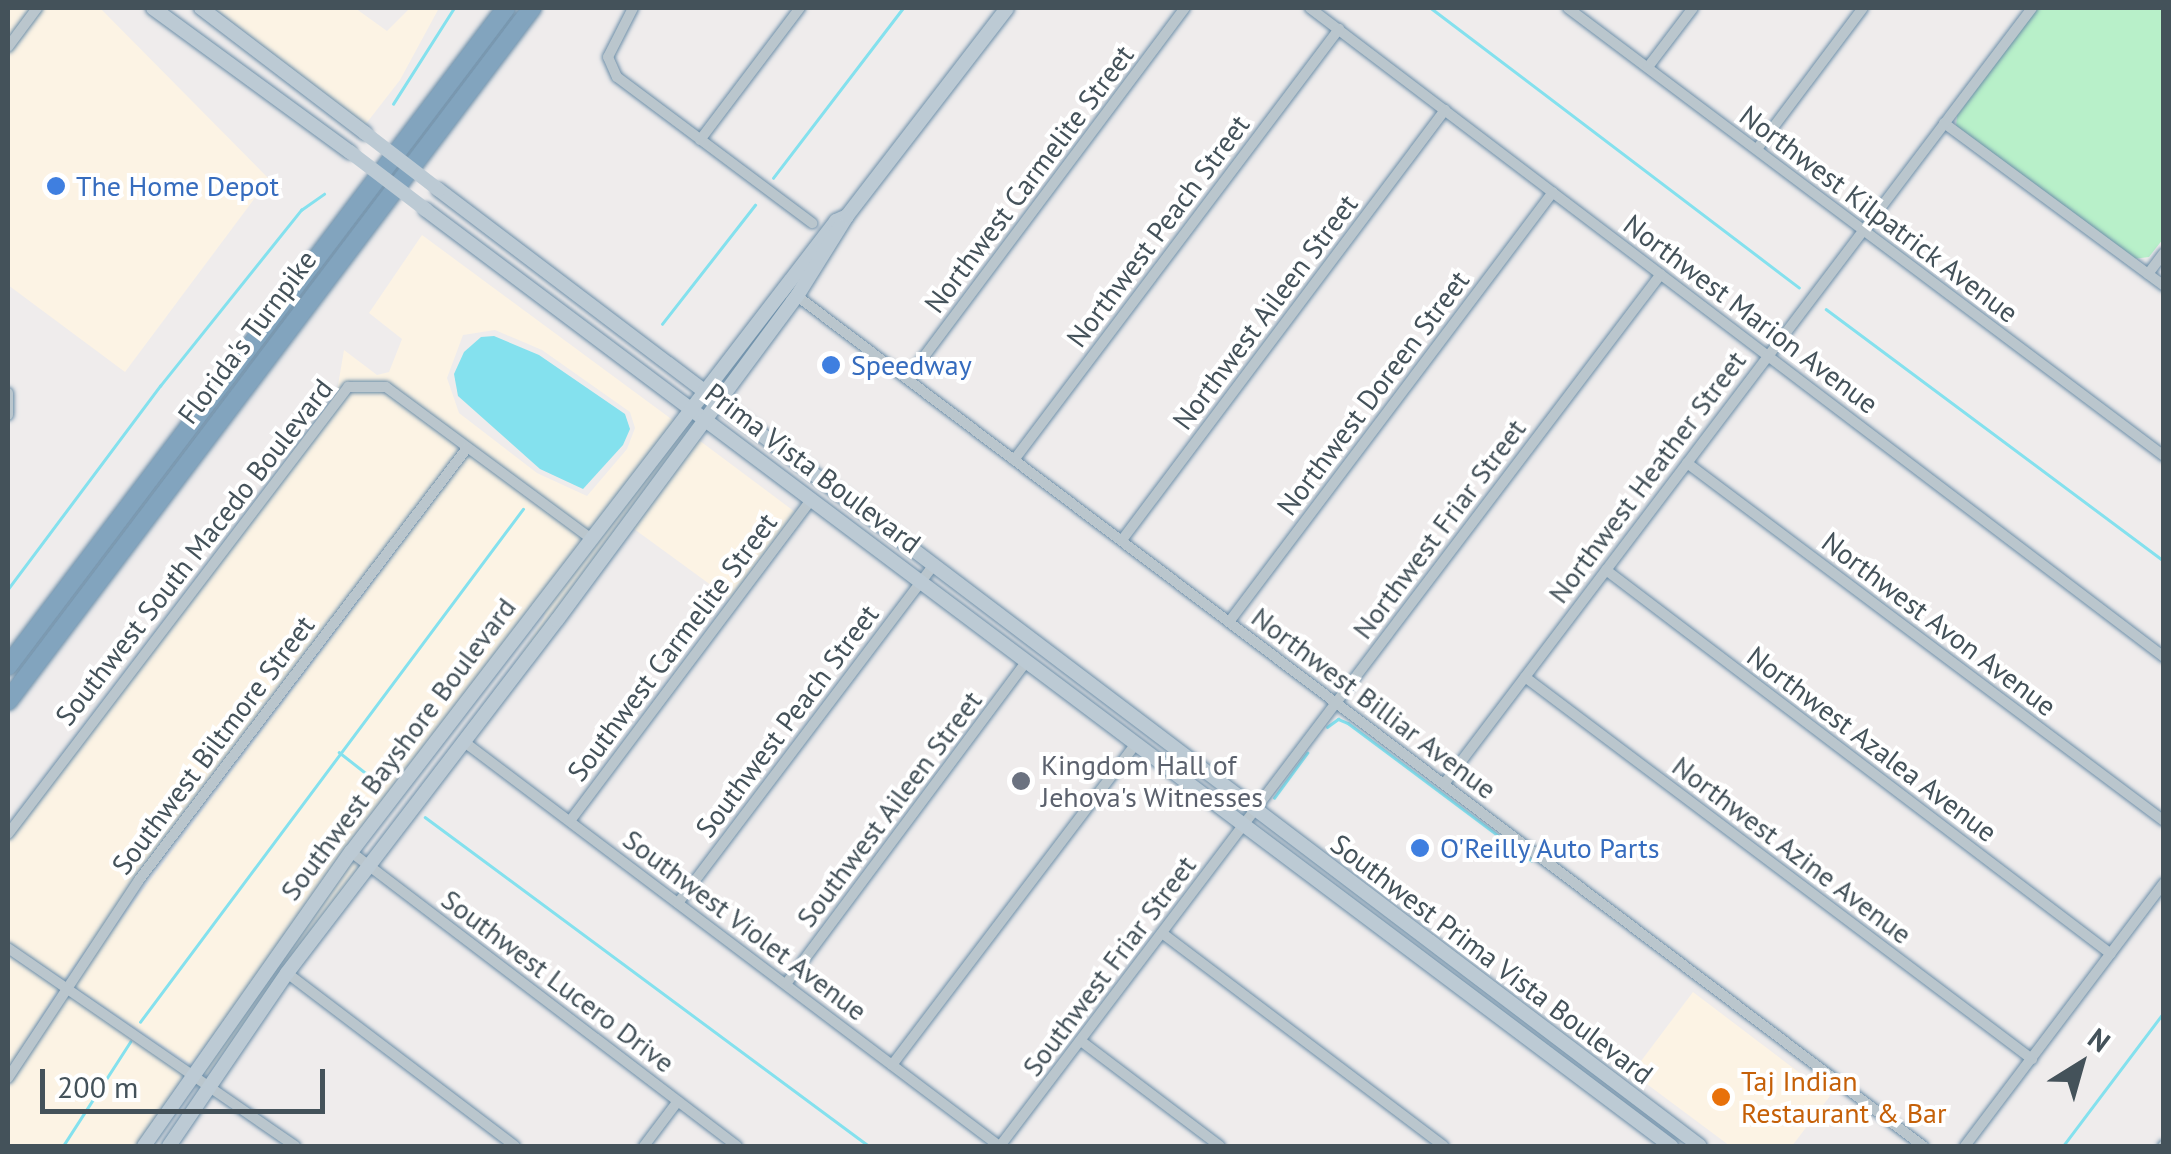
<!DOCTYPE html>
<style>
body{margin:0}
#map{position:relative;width:2171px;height:1154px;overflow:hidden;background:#efecec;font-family:"PT Sans",sans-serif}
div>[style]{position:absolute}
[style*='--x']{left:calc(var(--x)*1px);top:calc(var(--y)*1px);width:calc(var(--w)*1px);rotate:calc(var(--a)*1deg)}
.commercial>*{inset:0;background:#fcf3e4}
.green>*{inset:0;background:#b8f0c9}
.water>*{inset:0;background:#84e1ee}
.stream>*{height:2.5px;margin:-1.25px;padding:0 1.25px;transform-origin:1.25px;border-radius:1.25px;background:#84e1ee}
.roads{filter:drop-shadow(0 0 2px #6d8fa9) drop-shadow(0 0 2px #6d8fa9)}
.street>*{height:10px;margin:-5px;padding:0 5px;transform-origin:5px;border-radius:5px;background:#bac6cd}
.secondary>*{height:14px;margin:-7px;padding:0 7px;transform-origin:7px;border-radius:7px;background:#bccad4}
.highway>*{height:18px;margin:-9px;padding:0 9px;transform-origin:9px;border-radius:9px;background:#82a4be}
.secondary-bridge>*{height:14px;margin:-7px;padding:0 7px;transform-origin:7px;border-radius:7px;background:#bccad4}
.dots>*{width:28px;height:28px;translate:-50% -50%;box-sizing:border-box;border:5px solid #fff;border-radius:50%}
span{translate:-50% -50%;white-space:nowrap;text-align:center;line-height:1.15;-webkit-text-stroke:8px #fff;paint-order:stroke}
.street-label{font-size:28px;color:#44525a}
.shop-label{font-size:28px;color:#366cbe}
.left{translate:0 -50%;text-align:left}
.worship-label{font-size:28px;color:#5b616d}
.food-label{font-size:28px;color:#c56008}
.frame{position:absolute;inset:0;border:10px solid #44525a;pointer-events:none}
.north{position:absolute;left:2031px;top:1014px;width:100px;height:100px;-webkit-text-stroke:8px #fff;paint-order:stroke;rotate:37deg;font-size:28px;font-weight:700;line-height:40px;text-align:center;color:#44525a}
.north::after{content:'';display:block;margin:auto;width:35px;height:45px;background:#44525a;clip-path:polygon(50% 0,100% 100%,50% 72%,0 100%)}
.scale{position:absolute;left:40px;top:1069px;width:285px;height:45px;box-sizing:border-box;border:5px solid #44525a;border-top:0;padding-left:12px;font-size:30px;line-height:35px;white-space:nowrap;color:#44525a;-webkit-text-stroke:8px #fff;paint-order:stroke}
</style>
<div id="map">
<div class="commercial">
<div style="clip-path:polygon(8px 8px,100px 8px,269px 179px,125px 372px,8px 285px)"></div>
<div style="clip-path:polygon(214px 8px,355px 8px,387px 31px,410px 8px,439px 8px,400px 80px,365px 125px)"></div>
<div style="clip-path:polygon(evenodd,422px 235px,674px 421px,191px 1064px,72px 985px,474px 447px,466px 441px,64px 979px,8px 942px,8px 842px,335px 403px,344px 350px,377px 375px,389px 372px,402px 339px,369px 313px,422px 235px,495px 330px,542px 350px,630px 412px,635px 428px,627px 449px,587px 496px,537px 473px,459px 413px,447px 378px,463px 335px,495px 330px)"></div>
<div style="clip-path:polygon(682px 427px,688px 432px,509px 673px,544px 618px,546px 604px)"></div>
<div style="clip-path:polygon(696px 438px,795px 512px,730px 599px,630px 526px)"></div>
<div style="clip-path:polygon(352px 859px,361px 866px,207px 1075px,200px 1069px)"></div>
<div style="clip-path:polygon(8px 955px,58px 989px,8px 1069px)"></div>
<div style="clip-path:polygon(1693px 992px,1830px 1096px,1792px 1146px,1730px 1146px,1632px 1073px)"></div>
<div style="clip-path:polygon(66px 994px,185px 1073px,138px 1146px,8px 1146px,8px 1087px)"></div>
</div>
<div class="green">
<div style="clip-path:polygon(2036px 8px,2163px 8px,2163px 239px,2149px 257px,2133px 259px,1956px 126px,1957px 116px)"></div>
</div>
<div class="water">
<div style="clip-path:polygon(494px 336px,539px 355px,625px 414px,630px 429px,623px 445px,583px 489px,540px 469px,458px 396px,454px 374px,464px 352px,481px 337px)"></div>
</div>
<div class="stream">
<div style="--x:1431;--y:8;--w:462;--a:37.2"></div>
<div style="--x:393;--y:104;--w:114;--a:-57.6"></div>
<div style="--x:773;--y:178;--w:214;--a:-52.6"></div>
<div style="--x:1826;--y:309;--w:422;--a:36.7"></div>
<div style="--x:662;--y:324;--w:151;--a:-52"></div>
<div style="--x:8;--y:589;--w:254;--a:-53.2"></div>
<div style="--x:160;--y:386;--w:226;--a:-51.3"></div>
<div style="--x:301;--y:210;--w:28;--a:-35"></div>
<div style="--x:1327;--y:727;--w:14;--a:-36"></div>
<div style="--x:1338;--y:719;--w:11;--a:22"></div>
<div style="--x:1348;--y:723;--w:229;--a:36.8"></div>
<div style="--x:339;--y:752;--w:53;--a:38.2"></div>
<div style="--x:1274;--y:798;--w:56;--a:-53.7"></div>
<div style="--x:425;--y:817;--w:553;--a:36.54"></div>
<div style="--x:140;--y:1022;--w:640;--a:-53.26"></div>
<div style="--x:63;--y:1146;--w:124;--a:-57.2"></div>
<div style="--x:2063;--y:1146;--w:168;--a:-53"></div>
</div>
<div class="roads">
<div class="street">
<div style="--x:633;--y:8;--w:55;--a:117"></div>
<div style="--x:608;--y:57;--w:22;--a:66"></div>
<div style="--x:617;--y:77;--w:244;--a:36.8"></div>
<div style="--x:1310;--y:8;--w:1073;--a:37.23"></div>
<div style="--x:1568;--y:8;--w:746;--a:36.93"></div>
<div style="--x:8;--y:47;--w:49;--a:-53.4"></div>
<div style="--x:1648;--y:67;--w:74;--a:-52.7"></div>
<div style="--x:1944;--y:123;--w:274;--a:36.5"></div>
<div style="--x:700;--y:140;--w:166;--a:-52.9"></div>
<div style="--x:1757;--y:149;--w:176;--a:-53.1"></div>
<div style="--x:2148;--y:274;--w:26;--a:-53"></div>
<div style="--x:797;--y:296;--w:1411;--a:37.05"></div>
<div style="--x:908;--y:378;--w:462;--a:-53.2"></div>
<div style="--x:8;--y:393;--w:22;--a:90"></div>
<div style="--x:1014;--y:460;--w:540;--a:-52.98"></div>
<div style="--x:1687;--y:463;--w:596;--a:36.89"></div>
<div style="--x:1122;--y:540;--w:538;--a:-53.09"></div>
<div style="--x:1606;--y:570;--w:634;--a:37.25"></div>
<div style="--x:1229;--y:622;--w:538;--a:-53"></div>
<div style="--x:1525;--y:677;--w:635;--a:37"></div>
<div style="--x:463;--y:741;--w:672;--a:37.07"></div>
<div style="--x:1444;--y:784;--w:974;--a:-52.85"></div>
<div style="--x:570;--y:821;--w:401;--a:-53.1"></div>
<div style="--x:8;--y:834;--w:562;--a:-52.74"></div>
<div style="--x:348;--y:387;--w:38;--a:0"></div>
<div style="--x:386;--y:387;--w:254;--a:36.5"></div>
<div style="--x:351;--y:852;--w:485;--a:37.3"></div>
<div style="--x:678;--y:903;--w:421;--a:-52.9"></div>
<div style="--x:1162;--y:933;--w:353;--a:37.1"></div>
<div style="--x:8;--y:948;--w:349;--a:34.6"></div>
<div style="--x:287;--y:973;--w:286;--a:37.2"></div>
<div style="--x:786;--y:984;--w:403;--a:-53.3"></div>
<div style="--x:1081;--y:1041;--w:174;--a:37.1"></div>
<div style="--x:892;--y:1065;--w:403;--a:-52.8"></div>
<div style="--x:8;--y:1078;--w:237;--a:-56.5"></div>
<div style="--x:139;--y:880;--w:542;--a:-52.79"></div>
<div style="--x:644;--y:1146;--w:56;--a:-52.9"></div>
<div style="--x:1000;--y:1146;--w:1094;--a:-52.84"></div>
<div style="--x:1965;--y:1146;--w:330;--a:-52.9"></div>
<div style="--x:2163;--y:1146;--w:1;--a:-45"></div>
</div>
<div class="secondary">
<div style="--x:153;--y:8;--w:244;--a:36.2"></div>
<div style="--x:201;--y:8;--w:206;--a:37.3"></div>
<div style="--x:439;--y:190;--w:1582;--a:37.17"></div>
<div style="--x:426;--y:210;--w:1558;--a:36.94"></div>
<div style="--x:144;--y:1146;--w:360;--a:-54.9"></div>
<div style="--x:351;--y:852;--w:796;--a:-52.45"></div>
<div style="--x:836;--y:221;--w:12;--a:-24"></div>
<div style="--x:169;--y:1146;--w:209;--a:-55.7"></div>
<div style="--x:287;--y:973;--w:444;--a:-52.6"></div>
<div style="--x:557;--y:620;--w:403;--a:-53.5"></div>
<div style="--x:797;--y:296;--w:94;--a:-58"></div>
<div style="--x:847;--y:216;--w:262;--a:-52.4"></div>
</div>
<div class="highway">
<div style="--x:8;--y:666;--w:825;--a:-52.88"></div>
<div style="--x:8;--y:701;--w:869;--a:-52.91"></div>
</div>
</div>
<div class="secondary-bridge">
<div style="--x:365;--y:133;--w:93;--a:37.6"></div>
<div style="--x:350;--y:152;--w:96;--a:37.3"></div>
</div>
<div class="dots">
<div style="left:56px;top:186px;background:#3f7fe0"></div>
<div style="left:831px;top:365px;background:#3f7fe0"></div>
<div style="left:1021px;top:781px;background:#6b7280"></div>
<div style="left:1420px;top:848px;background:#3f7fe0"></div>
<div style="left:1721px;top:1097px;background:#e8710a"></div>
</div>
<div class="street-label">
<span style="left:1029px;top:179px;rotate:-53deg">Northwest Carmelite Street</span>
<span style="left:1879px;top:214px;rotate:37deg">Northwest Kilpatrick Avenue</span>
<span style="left:1158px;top:231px;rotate:-53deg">Northwest Peach Street</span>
<span style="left:1265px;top:312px;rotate:-53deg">Northwest Aileen Street</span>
<span style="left:1751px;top:314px;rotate:37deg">Northwest Marion Avenue</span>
<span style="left:247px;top:337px;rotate:-53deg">Florida's Turnpike</span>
<span style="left:1373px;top:393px;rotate:-53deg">Northwest Doreen Street</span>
<span style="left:813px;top:468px;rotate:37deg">Prima Vista Boulevard</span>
<span style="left:1647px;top:477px;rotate:-53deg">Northwest Heather Street</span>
<span style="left:1439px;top:529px;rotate:-53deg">Northwest Friar Street</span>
<span style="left:194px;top:552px;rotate:-52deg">Southwest South Macedo Boulevard</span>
<span style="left:1939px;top:624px;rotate:37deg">Northwest Avon Avenue</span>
<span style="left:672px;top:647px;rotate:-53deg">Southwest Carmelite Street</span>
<span style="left:1374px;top:703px;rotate:37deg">Northwest Billiar Avenue</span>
<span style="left:787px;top:721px;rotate:-53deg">Southwest Peach Street</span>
<span style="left:1872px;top:744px;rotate:37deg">Northwest Azalea Avenue</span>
<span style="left:213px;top:745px;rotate:-53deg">Southwest Biltmore Street</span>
<span style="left:398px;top:749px;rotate:-53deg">Southwest Bayshore Boulevard</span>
<span style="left:889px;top:809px;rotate:-53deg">Southwest Aileen Street</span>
<span style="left:1792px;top:850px;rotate:37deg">Northwest Azine Avenue</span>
<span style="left:745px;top:925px;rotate:37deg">Southwest Violet Avenue</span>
<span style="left:1492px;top:959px;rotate:37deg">Southwest Prima Vista Boulevard</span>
<span style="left:1109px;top:966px;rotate:-53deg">Southwest Friar Street</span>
<span style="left:558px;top:981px;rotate:37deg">Southwest Lucero Drive</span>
</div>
<div class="shop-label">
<span class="left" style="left:76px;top:186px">The Home Depot</span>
<span class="left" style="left:851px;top:365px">Speedway</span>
<span class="left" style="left:1440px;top:848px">O'Reilly Auto Parts</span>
</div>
<div class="worship-label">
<span class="left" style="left:1041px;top:781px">Kingdom Hall of<br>Jehova's Witnesses</span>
</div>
<div class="food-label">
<span class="left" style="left:1741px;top:1097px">Taj Indian<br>Restaurant &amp; Bar</span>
</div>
<div class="frame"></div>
<div class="north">N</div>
<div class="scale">200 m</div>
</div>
